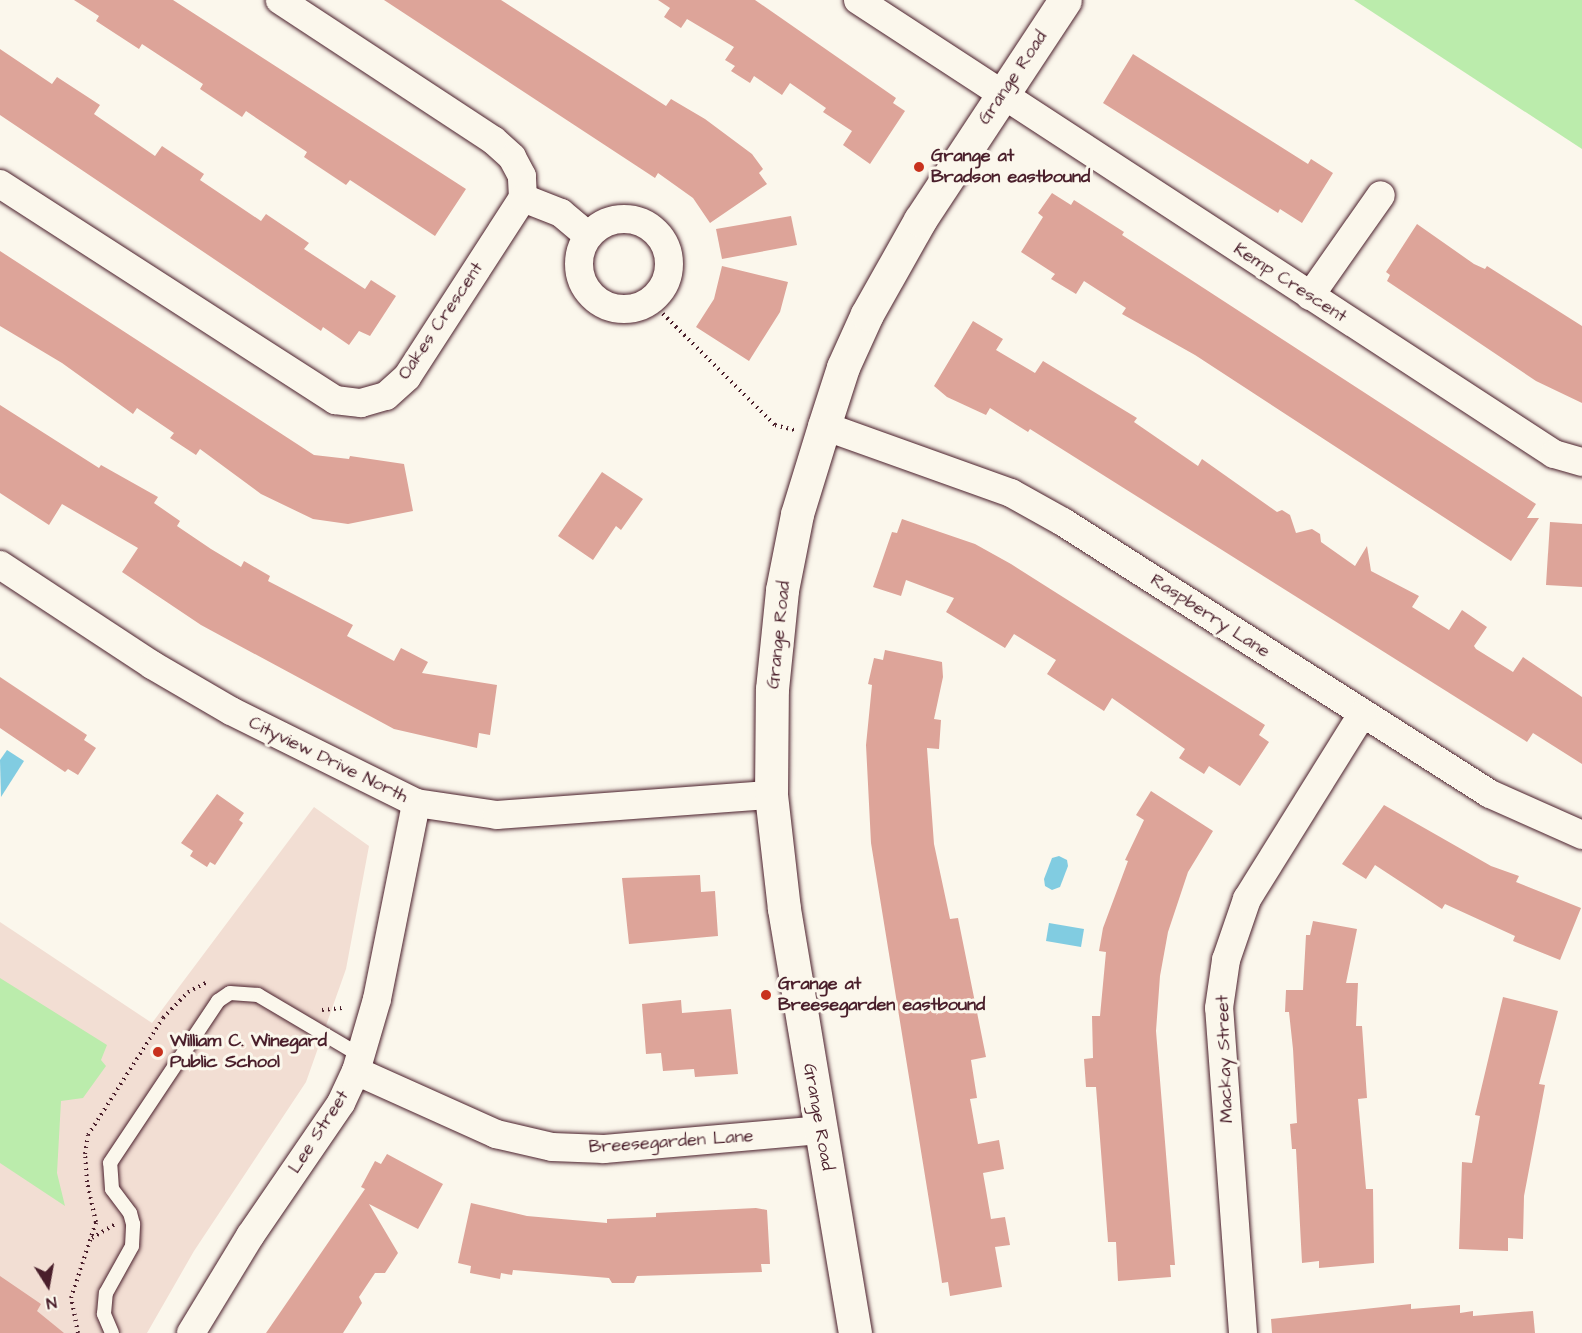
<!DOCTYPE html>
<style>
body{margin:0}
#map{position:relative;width:1582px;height:1333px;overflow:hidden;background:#fbf7ec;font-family:"Architects Daughter",sans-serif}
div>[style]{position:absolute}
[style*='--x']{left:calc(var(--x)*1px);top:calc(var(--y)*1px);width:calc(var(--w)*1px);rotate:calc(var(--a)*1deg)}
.built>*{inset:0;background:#f2ded3}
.green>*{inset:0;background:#bbecac}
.water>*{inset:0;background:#81cce1}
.building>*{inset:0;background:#dda499}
.path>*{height:4px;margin-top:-2px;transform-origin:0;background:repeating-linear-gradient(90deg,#4a1f2b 0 1.5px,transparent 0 6px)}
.roads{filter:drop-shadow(0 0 2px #4a1f2b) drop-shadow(0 0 2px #4a1f2b)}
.service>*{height:14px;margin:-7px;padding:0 7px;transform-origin:7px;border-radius:7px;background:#fbf7ec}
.minor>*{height:28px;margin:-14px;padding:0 14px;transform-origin:14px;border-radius:14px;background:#fbf7ec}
.minor>.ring{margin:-14px;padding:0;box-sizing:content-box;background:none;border:28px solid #fbf7ec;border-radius:50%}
.secondary>*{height:33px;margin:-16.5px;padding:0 16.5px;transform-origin:16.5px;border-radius:16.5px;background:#fbf7ec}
.dots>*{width:16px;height:16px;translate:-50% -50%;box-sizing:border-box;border:3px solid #fbf7ec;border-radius:50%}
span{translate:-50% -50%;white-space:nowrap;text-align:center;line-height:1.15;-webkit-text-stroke:6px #fbf7ec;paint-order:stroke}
.street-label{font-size:18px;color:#4a1f2b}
.poi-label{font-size:18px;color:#4a1f2b;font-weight:700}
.left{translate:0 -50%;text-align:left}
.north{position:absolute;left:18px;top:1255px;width:60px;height:60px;-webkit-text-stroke:4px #fbf7ec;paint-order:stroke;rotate:169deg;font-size:16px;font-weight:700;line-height:24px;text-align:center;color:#4a1f2b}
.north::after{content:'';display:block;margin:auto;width:21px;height:27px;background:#4a1f2b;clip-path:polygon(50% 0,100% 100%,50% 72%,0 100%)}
</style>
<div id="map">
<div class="built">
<div style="clip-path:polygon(314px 807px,369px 846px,346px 969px,306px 1082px,194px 1251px,147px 1333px,0 1333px,0 922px,152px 1023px)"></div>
</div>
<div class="green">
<div style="clip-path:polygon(1354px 0,1582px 0,1582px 149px)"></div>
<div style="clip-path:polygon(0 978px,107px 1045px,101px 1060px,106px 1066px,83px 1098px,61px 1101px,57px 1173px,65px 1206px,0 1163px)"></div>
</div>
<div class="water">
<div style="clip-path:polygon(7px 750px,24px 761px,1px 797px,0 760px)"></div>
<div style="clip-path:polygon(1059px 856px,1067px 860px,1068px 866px,1060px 887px,1052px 890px,1045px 886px,1044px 879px,1052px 858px)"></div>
<div style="clip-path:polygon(1049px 923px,1084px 929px,1081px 947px,1046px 941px)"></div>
</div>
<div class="building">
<div style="clip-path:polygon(74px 0,173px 0,466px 189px,435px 236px,350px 180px,346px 185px,304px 157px,307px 152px,246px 111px,242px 117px,200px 89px,203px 84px,142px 44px,139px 49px,96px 21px,99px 16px)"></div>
<div style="clip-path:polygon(384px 0,501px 0,666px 106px,671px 99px,705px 119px,752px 154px,763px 169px,759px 173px,767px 184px,710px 223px,693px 198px,658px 173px,655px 178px)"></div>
<div style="clip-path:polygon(658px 0,755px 0,896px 98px,893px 103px,905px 111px,870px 164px,843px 145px,852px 131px,823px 112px,826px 108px,790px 83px,782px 95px,754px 76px,750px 83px,731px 71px,735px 66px,725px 60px,734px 47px,687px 19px,681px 28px,664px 17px,670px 8px)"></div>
<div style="clip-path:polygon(0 49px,52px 84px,57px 77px,100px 105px,94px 114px,155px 156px,162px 146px,204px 174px,200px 180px,261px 221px,266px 214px,309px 243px,304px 249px,365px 289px,371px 280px,396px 296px,370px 336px,359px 331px,349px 345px,323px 327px,321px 331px,0 115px)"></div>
<div style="clip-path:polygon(1133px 54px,1308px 164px,1311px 159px,1333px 173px,1302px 223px,1280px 209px,1278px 213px,1103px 103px)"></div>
<div style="clip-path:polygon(1052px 193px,1071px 205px,1074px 200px,1124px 232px,1122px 235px,1536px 504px,1527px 518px,1539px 518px,1511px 561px,1195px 355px,1122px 314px,1126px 308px,1084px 281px,1076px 294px,1051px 279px,1055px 274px,1021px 252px,1043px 217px,1038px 213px)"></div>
<div style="clip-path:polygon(791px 216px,797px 245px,722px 259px,716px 229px)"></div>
<div style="clip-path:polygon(1417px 224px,1474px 264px,1485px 269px,1487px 266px,1582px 326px,1582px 403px,1536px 381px,1387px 281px,1390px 275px,1386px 272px)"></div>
<div style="clip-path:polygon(0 251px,314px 455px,349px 459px,350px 456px,404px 464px,413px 511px,348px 524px,313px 519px,261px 494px,200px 449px,196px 455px,170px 438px,174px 433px,137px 408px,133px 414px,62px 363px,0 326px)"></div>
<div style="clip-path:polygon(722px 266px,788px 282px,780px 312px,749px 361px,696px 327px,714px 299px)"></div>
<div style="clip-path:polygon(973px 321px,1003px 339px,996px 350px,1035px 373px,1043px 361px,1137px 418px,1134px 422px,1198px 466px,1202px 459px,1277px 512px,1282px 510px,1290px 515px,1296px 533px,1312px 529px,1320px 534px,1321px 542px,1355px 566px,1367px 546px,1371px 571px,1419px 596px,1412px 607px,1449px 630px,1462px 610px,1487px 627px,1474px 646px,1476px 649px,1513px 672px,1523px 657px,1582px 697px,1582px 764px,1533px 733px,1527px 742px,1030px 429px,1028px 432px,990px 408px,986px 415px,947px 397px,934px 386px)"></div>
<div style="clip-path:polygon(0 405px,99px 468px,101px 465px,158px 497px,154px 503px,180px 521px,177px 526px,211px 549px,241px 567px,244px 561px,270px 576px,268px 581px,353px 625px,347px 636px,394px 661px,401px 648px,428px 662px,422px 673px,497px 685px,490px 735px,479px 733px,477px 748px,394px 729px,201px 625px,122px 572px,138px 548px,62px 504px,49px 525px,0 493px)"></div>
<div style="clip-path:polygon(602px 472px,643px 499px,621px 530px,616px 526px,593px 560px,558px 536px)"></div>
<div style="clip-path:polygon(902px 519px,975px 544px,1011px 564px,1265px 725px,1259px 735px,1269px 742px,1240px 786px,1209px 766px,1204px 774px,1179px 758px,1185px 749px,1112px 698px,1104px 711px,1047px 674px,1056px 660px,1014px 634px,1005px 648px,946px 612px,954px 598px,906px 580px,901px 596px,873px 587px,892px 532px,897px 533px)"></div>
<div style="clip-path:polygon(1550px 522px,1582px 524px,1582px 587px,1546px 585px)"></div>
<div style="clip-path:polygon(885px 650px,942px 662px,943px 677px,934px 719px,941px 720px,939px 749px,927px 748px,934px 844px,950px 919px,958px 918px,986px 1057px,971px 1060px,977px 1098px,970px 1099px,978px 1144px,999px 1140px,1004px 1169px,983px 1173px,991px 1219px,1005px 1217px,1010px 1245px,995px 1247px,1002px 1287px,950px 1296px,948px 1282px,942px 1283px,939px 1262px,871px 843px,866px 745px,872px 685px,868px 684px,874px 658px,883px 660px)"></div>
<div style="clip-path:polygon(0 677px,87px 735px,84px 740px,96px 748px,78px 775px,68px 769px,65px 772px,0 728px)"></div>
<div style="clip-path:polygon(1151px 791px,1213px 831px,1188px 872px,1168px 932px,1160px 976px,1156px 1031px,1175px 1265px,1170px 1265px,1171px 1277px,1118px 1281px,1116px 1242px,1108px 1242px,1096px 1087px,1086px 1087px,1084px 1059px,1093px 1058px,1092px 1016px,1100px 1016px,1106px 952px,1099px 951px,1103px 928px,1128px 861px,1125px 860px,1144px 820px,1136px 815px)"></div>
<div style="clip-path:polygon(217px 794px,244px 813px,239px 820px,243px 823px,215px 865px,210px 862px,207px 867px,190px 856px,193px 851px,181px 843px)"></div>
<div style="clip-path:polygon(1384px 805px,1491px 866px,1519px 876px,1516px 882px,1581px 908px,1560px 960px,1513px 941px,1515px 936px,1445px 904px,1442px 909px,1375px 865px,1366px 879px,1342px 864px)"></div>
<div style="clip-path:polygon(700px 875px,701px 892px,715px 891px,718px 936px,629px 944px,622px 878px)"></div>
<div style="clip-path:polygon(1313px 921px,1357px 929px,1346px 983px,1358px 983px,1356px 1026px,1362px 1026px,1367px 1098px,1358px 1099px,1366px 1189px,1373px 1189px,1374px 1263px,1319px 1268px,1319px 1261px,1302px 1263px,1296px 1149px,1292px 1149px,1290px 1124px,1297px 1123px,1293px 1049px,1289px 1012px,1285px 1012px,1286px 990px,1303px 990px,1306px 935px,1310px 935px)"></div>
<div style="clip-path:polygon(1503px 997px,1558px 1011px,1539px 1084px,1545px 1085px,1524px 1196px,1523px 1239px,1508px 1238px,1508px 1251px,1459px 1249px,1462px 1162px,1472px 1163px,1480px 1116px,1475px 1115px)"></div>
<div style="clip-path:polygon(681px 1000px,682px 1013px,731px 1009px,738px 1074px,695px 1077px,694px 1069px,663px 1071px,661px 1053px,646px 1054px,642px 1004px)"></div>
<div style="clip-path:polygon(387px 1154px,443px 1184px,418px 1229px,369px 1204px,398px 1253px,385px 1273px,375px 1273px,359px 1297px,362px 1303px,343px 1333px,266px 1333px,365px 1189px,361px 1187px,375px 1161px,381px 1164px)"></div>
<div style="clip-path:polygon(471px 1203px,527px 1216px,607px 1223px,607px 1219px,656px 1217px,656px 1213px,756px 1208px,767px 1210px,770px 1264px,761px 1264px,762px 1272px,637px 1276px,634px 1283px,612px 1283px,609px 1278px,513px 1270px,512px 1275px,501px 1273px,500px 1279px,470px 1273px,471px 1266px,458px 1263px)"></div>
<div style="clip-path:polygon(0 1276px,41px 1304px,37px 1311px,64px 1333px,0 1333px)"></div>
<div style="clip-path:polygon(1411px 1304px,1411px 1309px,1460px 1305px,1460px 1313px,1473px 1311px,1473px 1316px,1533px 1311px,1535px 1333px,1272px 1333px,1271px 1319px)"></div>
</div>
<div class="path">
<div style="--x:650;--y:301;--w:176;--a:44.8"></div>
<div style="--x:775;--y:425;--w:20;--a:15"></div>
<div style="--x:322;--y:1010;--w:20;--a:-6"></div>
<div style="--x:92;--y:1238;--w:26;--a:-31"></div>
<div style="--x:78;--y:1333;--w:36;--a:-101"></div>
<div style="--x:71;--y:1298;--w:80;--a:-71.8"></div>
<div style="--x:96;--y:1222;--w:41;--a:-102.7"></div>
<div style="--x:87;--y:1182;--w:28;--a:-94"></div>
<div style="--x:85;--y:1154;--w:19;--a:-81"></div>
<div style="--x:88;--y:1135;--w:139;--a:-57.3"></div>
<div style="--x:163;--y:1018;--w:36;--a:-46"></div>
<div style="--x:188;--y:992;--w:22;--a:-27"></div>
</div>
<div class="roads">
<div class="service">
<div style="--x:112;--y:1333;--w:21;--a:-113"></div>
<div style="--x:104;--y:1314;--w:21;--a:-85"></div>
<div style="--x:106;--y:1293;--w:54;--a:-61"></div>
<div style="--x:132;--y:1246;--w:22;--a:-87"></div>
<div style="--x:133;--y:1224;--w:11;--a:-105"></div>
<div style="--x:130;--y:1213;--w:30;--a:-127"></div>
<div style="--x:112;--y:1189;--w:26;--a:-94"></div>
<div style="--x:110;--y:1163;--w:195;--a:-56.3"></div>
<div style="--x:218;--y:1001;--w:14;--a:-34"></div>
<div style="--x:230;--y:993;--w:28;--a:4"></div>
<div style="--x:258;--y:995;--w:120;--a:30.6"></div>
</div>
<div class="minor">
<div style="--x:858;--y:0;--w:831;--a:33.12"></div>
<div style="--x:1554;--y:454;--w:29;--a:16"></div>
<div style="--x:0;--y:184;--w:399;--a:32.8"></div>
<div style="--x:335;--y:400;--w:26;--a:7"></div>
<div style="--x:361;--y:403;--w:26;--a:-16"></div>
<div style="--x:386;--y:396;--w:28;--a:-42"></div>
<div style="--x:407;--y:377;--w:213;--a:-57.1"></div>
<div style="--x:523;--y:198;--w:22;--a:-93"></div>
<div style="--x:522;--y:176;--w:21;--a:-118"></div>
<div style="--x:512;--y:157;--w:25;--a:-138"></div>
<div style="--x:493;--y:140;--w:255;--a:-146.7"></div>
<div style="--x:523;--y:198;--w:41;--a:21.5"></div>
<div style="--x:561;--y:213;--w:35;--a:40"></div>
<div class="ring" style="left:579px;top:219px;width:62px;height:62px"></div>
<div style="--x:1310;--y:296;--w:123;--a:-54.9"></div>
<div style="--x:824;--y:426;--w:199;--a:19.7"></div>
<div style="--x:1011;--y:493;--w:60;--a:29.1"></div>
<div style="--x:1063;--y:522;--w:506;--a:32.5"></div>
<div style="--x:1490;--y:794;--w:101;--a:24"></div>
<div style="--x:0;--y:565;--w:182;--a:33.3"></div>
<div style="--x:152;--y:665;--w:91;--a:30.2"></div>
<div style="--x:231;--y:711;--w:207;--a:26.4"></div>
<div style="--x:416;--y:803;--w:82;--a:8.4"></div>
<div style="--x:497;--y:815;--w:275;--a:-4.2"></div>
<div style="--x:356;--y:1071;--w:154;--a:24.2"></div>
<div style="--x:496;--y:1134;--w:57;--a:13.1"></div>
<div style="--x:552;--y:1147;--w:52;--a:2.2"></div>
<div style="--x:604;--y:1149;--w:217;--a:-5"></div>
<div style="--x:191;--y:1333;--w:114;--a:-58.7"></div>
<div style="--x:250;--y:1236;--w:161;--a:-55.6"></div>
<div style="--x:341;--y:1103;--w:35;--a:-65"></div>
<div style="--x:356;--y:1071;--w:75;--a:-73.7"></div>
<div style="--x:377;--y:999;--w:200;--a:-78.7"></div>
<div style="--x:1243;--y:1333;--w:326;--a:-94.2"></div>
<div style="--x:1219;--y:1008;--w:49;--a:-81.7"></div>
<div style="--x:1226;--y:960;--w:65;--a:-71"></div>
<div style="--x:1247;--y:899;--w:218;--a:-58.1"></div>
</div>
<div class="secondary">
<div style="--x:855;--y:1333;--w:430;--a:-99.5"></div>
<div style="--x:784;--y:909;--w:115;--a:-96.5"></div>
<div style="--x:771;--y:795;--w:106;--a:-89.5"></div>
<div style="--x:772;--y:689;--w:100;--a:-84.2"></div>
<div style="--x:782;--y:590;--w:77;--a:-78.8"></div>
<div style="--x:797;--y:514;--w:92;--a:-72.9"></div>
<div style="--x:824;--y:426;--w:62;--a:-72.1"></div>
<div style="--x:843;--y:367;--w:58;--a:-65.6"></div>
<div style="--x:867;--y:314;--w:108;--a:-60.6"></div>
<div style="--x:920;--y:220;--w:263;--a:-56.6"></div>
</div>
</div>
<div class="dots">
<div style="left:919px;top:167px;background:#c8321e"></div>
<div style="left:766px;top:995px;background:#c8321e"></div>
<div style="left:158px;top:1052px;background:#c8321e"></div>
</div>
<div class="street-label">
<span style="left:1013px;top:78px;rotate:-56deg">Grange Road</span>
<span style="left:1290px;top:283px;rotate:33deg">Kemp Crescent</span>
<span style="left:441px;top:321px;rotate:-56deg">Oakes Crescent</span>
<span style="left:1210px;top:616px;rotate:33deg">Raspberry Lane</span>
<span style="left:779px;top:635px;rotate:-84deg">Grange Road</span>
<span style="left:328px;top:760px;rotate:26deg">Cityview Drive North</span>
<span style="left:1225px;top:1059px;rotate:-92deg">Mackay Street</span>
<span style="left:818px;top:1117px;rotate:80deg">Grange Road</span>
<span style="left:319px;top:1132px;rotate:-57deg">Lee Street</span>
<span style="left:671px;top:1142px;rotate:-4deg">Breesegarden Lane</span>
</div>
<div class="poi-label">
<span class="left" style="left:931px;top:167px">Grange at<br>Bradson eastbound</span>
<span class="left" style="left:778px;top:995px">Grange at<br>Breesegarden eastbound</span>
<span class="left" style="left:170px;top:1052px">William C. Winegard<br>Public School</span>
</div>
<div class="north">N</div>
</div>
